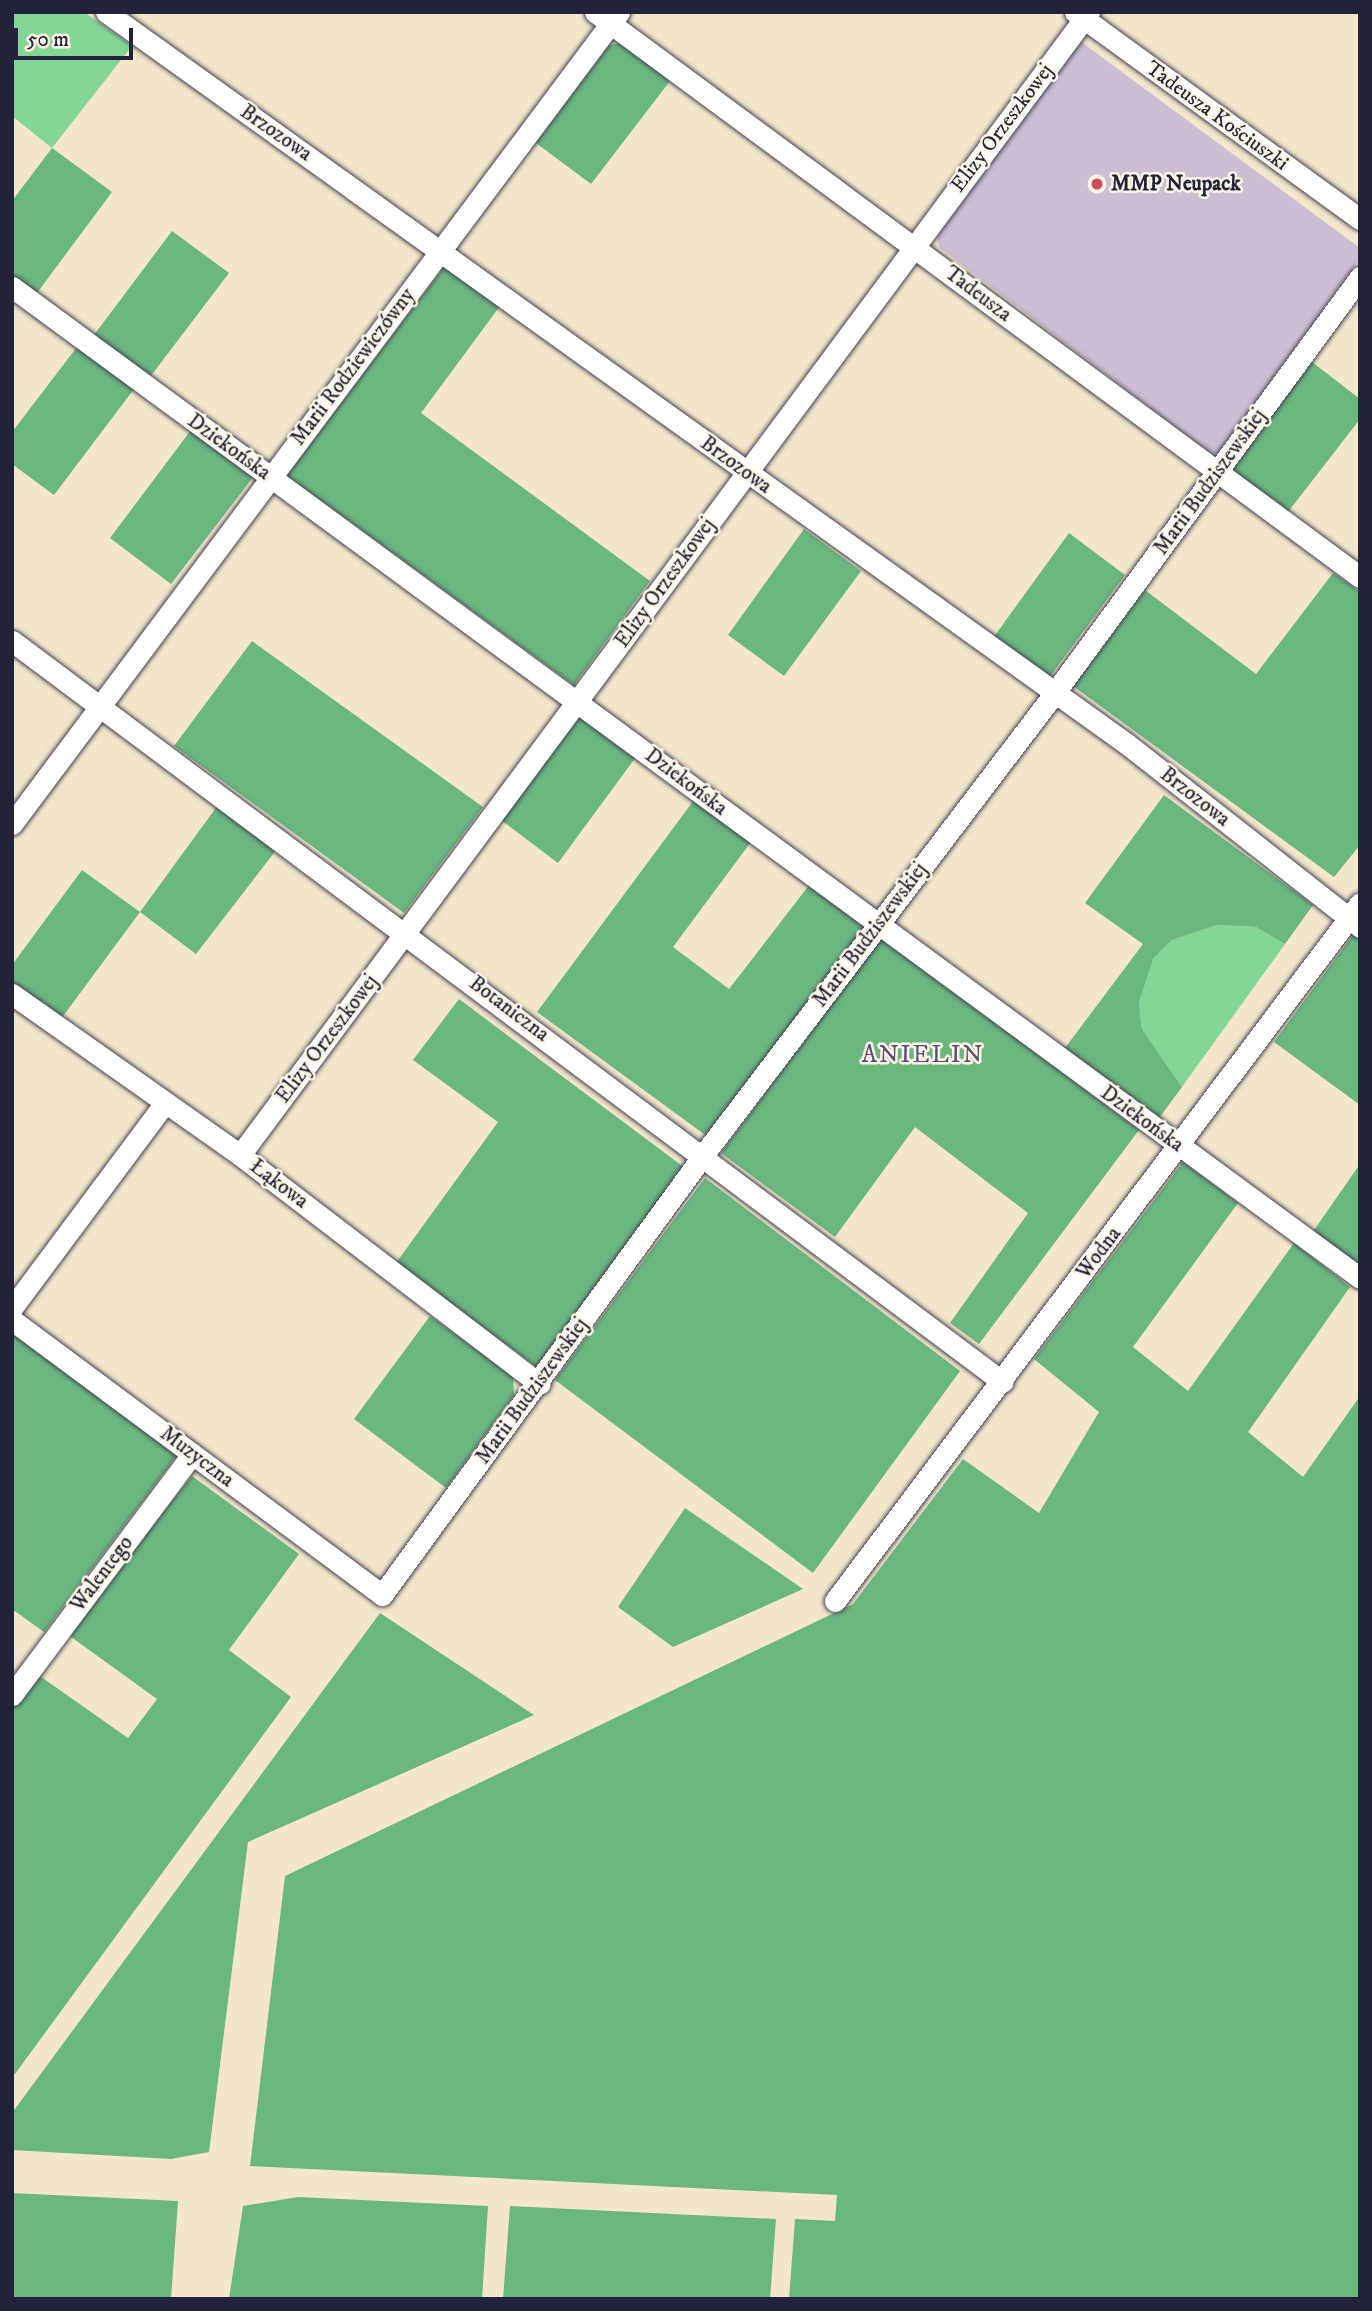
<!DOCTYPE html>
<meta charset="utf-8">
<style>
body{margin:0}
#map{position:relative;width:1372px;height:2311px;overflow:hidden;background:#f3e6cb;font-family:"IM FELL DW Pica",serif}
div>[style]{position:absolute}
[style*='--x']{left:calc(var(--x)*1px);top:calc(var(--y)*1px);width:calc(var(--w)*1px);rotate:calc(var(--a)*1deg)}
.industrial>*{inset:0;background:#ccbed3}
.green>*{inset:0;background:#84d697}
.forest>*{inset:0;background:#6bb780}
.roads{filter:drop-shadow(0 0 2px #413f51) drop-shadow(0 0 2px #413f51)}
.minor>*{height:21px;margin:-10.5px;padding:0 10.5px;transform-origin:10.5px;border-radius:10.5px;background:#fff}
.dots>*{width:19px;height:19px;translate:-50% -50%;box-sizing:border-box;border:4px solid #fcf5e5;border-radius:50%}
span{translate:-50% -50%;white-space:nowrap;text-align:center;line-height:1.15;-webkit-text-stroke:5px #fcf5e5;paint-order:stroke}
.street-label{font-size:21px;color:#22223b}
.poi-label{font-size:21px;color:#22223b;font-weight:700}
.left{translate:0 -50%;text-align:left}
.quarter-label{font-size:24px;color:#5c4e76;letter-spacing:2px}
.frame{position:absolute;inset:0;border:14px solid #22223b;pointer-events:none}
.scale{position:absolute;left:14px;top:28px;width:119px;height:32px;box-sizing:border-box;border:4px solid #22223b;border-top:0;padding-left:9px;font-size:21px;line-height:24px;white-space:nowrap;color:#22223b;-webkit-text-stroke:5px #fcf5e5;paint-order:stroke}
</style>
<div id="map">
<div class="industrial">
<div style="clip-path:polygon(1080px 41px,1360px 248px,1360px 259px,1218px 453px,1210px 453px,939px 247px,937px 232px)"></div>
</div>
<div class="green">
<div style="clip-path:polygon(12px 12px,84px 12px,132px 46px,52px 148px,12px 116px)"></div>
<div style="clip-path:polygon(1217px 925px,1256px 927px,1285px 944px,1182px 1087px,1142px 1029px,1139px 1002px,1144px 980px,1153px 959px,1172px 940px)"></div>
</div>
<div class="forest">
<div style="clip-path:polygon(620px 43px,670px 81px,591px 184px,536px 143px,609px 45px)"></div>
<div style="clip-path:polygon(52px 148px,112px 192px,37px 293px,12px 275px,12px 201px)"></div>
<div style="clip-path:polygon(172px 231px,229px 273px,150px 377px,94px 335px)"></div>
<div style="clip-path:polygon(445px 266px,500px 306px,421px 413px,650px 581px,574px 685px,286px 475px)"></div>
<div style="clip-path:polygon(77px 347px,134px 389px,54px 495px,12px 464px,12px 432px)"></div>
<div style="clip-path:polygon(1312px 362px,1360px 399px,1360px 419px,1288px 512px,1231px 471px)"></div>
<div style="clip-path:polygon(191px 430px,254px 476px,171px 584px,110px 538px)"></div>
<div style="clip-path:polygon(804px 529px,861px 571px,784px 676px,728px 635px)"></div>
<div style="clip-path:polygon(1069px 533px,1125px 575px,1048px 679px,993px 638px)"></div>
<div style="clip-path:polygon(1333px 573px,1360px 592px,1360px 845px,1334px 877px,1073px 686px,1145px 590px,1256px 674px)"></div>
<div style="clip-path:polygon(252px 641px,483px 807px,404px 913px,174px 746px)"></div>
<div style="clip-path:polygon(578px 715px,636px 757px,558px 863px,501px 820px)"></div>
<div style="clip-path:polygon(1164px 795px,1313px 905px,1285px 944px,1256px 927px,1217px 925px,1172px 940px,1153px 959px,1139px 1002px,1142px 1029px,1182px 1087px,1159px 1118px,1065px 1048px,1143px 944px,1085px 903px)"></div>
<div style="clip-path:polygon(694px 800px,751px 842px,673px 947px,729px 989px,810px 884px,866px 926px,708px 1137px,537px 1012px)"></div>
<div style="clip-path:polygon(218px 805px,277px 849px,196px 954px,140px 912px,61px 1019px,12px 983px,12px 965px,82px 870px,140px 912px)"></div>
<div style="clip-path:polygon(1353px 935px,1360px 941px,1360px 1105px,1274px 1042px)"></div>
<div style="clip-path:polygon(881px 937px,1139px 1130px,979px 1344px,950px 1323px,1028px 1213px,915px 1127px,835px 1237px,721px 1153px)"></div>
<div style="clip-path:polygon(459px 999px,685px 1168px,538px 1368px,396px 1263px,498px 1122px,413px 1060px)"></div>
<div style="clip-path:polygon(1183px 1162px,1238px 1203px,1133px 1347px,1188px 1391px,1294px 1243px,1350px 1287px,1248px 1432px,1303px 1477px,1360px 1396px,1360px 2299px,789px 2299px,795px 2219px,835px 2221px,837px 2195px,250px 2166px,285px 1876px,853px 1604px,963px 1459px,1039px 1513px,1099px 1412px,1034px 1359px)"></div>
<div style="clip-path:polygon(1360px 1164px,1360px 1269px,1312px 1233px)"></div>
<div style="clip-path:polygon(705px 1178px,960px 1371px,813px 1573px,555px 1380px)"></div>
<div style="clip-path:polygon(430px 1316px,513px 1377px,514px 1395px,446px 1488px,354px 1419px)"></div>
<div style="clip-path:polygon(12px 1326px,180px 1451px,44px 1632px,12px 1609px)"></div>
<div style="clip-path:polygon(192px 1476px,299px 1554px,229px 1650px,291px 1697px,12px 2078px,12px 1708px,37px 1674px,128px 1738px,157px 1699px,67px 1634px)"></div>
<div style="clip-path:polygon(685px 1508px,803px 1589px,673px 1647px,618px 1607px)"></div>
<div style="clip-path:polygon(380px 1613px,534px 1715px,248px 1842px,209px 2152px,171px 2159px,12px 2150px,12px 2113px)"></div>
<div style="clip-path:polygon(12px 2193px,178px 2201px,171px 2299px,12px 2299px)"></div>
<div style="clip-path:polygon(298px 2197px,488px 2206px,482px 2299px,229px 2299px,243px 2206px)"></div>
<div style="clip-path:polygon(510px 2206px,776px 2219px,770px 2299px,503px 2299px)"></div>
</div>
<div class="roads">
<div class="minor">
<div style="--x:106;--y:12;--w:1256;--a:35.64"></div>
<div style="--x:1127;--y:744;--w:296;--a:38.1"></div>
<div style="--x:595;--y:12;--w:951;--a:36.45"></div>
<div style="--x:1075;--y:12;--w:352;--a:36"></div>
<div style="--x:12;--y:287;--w:1673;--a:36.32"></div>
<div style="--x:12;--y:641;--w:1237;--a:36.79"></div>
<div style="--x:12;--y:824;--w:1014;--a:-53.22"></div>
<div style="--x:12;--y:994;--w:279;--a:35.2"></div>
<div style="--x:240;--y:1155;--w:377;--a:37.4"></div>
<div style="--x:240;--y:1155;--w:1424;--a:-53.4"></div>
<div style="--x:12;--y:1308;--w:256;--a:-53.3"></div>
<div style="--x:12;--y:1320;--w:461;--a:36.6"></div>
<div style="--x:382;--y:1595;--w:546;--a:-53.86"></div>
<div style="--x:704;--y:1154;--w:577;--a:-52.75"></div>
<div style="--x:1053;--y:695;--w:519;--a:-53.7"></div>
<div style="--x:835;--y:1601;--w:873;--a:-53.05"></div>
<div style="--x:12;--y:1695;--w:301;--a:-53.2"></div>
</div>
</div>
<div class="dots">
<div style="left:1097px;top:184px;background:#d1495b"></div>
</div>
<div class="street-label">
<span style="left:1217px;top:116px;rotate:36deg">Tadeusza Kościuszki</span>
<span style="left:1002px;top:128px;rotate:-53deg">Elizy Orzeszkowej</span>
<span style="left:276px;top:133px;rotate:35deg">Brzozowa</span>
<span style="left:978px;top:294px;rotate:37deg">Tadeusza</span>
<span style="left:353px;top:367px;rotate:-53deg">Marii Rodziewiczówny</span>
<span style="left:229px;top:447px;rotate:36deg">Dziekońska</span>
<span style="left:736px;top:465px;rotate:36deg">Brzozowa</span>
<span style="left:1210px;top:482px;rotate:-54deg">Marii Budziszewskiej</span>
<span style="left:665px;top:583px;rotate:-54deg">Elizy Orzeszkowej</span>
<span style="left:686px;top:782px;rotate:37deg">Dziekońska</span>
<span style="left:1195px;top:797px;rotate:38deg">Brzozowa</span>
<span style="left:870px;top:935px;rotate:-53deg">Marii Budziszewskiej</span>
<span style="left:509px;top:1009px;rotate:37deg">Botaniczna</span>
<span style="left:327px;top:1039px;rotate:-53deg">Elizy Orzeszkowej</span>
<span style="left:1142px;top:1119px;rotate:36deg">Dziekońska</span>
<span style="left:279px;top:1184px;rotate:37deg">Łąkowa</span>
<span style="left:1099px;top:1253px;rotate:-53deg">Wodna</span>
<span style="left:532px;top:1391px;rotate:-54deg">Marii Budziszewskiej</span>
<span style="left:197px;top:1457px;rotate:37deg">Muzyczna</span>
<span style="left:102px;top:1574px;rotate:-53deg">Walentego</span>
</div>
<div class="poi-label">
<span class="left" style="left:1111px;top:184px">MMP Neupack</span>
</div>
<div class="quarter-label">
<span style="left:923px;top:1056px">ANIELIN</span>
</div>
<div class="frame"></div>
<div class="scale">50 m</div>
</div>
